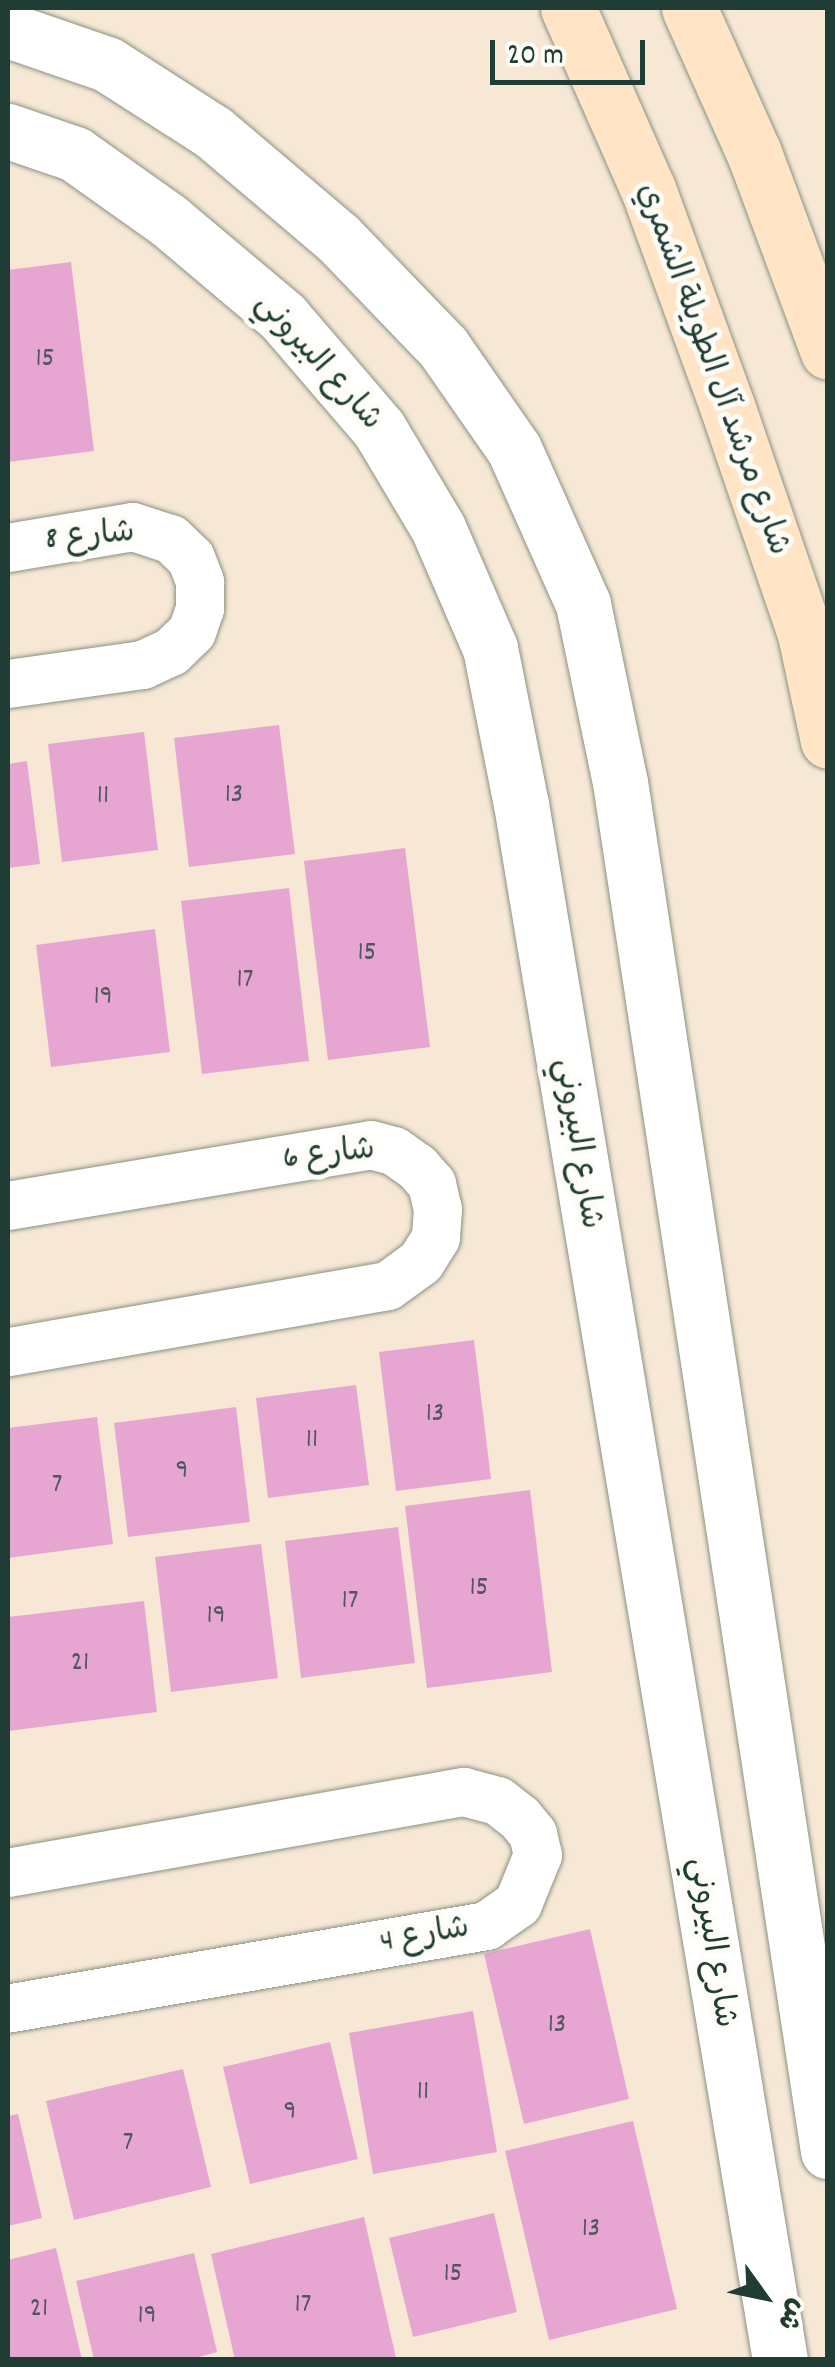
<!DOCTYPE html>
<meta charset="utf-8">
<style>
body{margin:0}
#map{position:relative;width:835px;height:2367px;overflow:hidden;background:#f6e8d4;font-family:Dekko,"Playpen Sans Arabic",sans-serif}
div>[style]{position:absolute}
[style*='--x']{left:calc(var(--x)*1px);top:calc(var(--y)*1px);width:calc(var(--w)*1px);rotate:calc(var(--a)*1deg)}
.building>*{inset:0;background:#e7a6d2}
.roads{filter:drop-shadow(0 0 2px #8a9284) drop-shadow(0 0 2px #8a9284)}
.minor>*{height:48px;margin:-24px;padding:0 24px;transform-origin:24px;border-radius:24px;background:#fff}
.tertiary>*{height:55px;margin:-27.5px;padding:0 27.5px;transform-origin:27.5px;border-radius:27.5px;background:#fff}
.secondary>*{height:55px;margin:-27.5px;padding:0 27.5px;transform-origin:27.5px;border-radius:27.5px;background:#ffe4c6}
span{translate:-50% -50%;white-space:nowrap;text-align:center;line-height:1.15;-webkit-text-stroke:10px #fdfcf7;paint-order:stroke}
.number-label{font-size:28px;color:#51575c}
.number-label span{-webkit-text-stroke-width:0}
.street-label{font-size:32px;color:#1f3d34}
.frame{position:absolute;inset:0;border:10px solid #1f3d34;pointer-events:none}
.north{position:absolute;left:715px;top:2247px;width:100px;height:100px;-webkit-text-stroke:8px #fdfcf7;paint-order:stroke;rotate:123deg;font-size:28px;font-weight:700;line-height:40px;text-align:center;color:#1f3d34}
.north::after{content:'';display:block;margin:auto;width:35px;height:45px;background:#1f3d34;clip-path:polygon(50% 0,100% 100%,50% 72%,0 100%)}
.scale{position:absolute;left:490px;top:40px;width:155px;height:45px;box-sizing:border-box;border:5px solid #1f3d34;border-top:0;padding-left:12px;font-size:30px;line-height:35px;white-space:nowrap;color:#1f3d34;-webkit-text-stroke:8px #fdfcf7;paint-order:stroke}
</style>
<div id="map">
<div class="building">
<div style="clip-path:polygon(71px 262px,94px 451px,8px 462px,8px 270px)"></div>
<div style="clip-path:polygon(279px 725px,295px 854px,189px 867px,174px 738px)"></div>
<div style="clip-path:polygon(144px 732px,158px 850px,62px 862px,48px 744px)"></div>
<div style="clip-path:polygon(27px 761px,40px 864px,8px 868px,8px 764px)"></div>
<div style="clip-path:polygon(405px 848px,430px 1047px,328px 1060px,304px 861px)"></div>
<div style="clip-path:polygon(289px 888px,309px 1061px,202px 1074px,181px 901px)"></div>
<div style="clip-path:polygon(155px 929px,170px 1052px,51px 1067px,36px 945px)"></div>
<div style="clip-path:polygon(474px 1340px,491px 1479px,396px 1491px,379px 1352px)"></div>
<div style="clip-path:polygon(356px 1385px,369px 1485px,268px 1498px,256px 1398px)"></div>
<div style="clip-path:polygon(236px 1407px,250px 1522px,128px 1537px,114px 1423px)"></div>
<div style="clip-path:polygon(97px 1417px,113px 1544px,8px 1558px,8px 1428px)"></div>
<div style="clip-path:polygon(530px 1490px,552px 1672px,427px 1688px,405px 1506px)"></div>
<div style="clip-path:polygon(398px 1527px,415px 1663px,301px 1678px,285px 1541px)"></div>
<div style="clip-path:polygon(261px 1544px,278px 1678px,171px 1692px,155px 1557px)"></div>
<div style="clip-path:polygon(144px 1601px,157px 1712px,8px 1731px,8px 1617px)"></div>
<div style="clip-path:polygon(590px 1929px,629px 2099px,524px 2124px,484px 1954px)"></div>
<div style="clip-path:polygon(473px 2011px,497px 2152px,373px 2174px,349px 2033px)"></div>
<div style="clip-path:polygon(330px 2042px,358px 2159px,250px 2184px,223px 2067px)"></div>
<div style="clip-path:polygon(183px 2069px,211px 2187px,74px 2220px,46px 2101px)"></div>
<div style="clip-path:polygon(18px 2114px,42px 2218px,8px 2226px,8px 2116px)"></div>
<div style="clip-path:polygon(633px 2121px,677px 2309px,549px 2340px,505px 2151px)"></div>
<div style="clip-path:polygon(494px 2213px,517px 2312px,413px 2337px,389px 2238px)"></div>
<div style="clip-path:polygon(364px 2217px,396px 2358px,235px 2360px,211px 2254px)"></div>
<div style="clip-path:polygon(56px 2248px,82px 2360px,8px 2360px,8px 2260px)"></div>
<div style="clip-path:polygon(194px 2253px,217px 2352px,188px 2360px,94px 2360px,76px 2281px)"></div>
</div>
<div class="roads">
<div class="minor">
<div style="--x:8;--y:548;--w:127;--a:-9.5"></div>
<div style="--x:133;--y:527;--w:40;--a:18"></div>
<div style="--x:171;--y:539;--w:28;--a:44"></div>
<div style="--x:191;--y:558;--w:26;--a:69"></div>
<div style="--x:200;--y:582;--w:27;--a:90"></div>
<div style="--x:200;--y:609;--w:24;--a:109"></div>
<div style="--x:192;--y:632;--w:29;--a:136"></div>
<div style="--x:171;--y:652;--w:31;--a:155"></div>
<div style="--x:143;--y:665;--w:136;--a:172"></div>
<div style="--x:8;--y:1206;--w:368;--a:-9.5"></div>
<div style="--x:371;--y:1145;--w:24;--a:15"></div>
<div style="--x:394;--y:1151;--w:28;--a:35"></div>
<div style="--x:417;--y:1167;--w:23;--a:49"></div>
<div style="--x:432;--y:1184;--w:26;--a:77"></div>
<div style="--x:438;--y:1209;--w:29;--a:94"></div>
<div style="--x:436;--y:1238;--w:28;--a:122"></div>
<div style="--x:421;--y:1262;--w:41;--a:144"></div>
<div style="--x:388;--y:1286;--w:386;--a:170.1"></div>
<div style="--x:8;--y:1873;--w:463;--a:-10.1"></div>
<div style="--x:464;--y:1792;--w:35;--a:15"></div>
<div style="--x:498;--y:1801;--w:28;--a:38"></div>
<div style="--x:520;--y:1818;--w:21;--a:51"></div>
<div style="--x:533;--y:1834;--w:22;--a:77"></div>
<div style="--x:538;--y:1855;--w:53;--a:112.2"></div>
<div style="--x:518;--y:1904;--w:38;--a:145"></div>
<div style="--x:487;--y:1926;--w:486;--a:170.2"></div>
</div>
<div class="tertiary">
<div style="--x:8;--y:30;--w:105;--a:19"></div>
<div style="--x:107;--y:64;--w:126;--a:32.7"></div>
<div style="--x:213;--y:132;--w:165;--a:40.3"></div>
<div style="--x:339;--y:239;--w:150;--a:46.1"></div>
<div style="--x:443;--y:347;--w:124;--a:55.2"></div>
<div style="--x:514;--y:449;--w:170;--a:66"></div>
<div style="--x:583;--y:604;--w:182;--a:78.3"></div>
<div style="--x:620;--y:782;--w:1385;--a:81.36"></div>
<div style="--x:8;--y:131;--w:71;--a:18.9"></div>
<div style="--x:75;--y:154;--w:114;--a:35.4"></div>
<div style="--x:168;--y:220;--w:150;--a:40.1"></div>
<div style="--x:283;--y:317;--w:148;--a:49.4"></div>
<div style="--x:379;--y:429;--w:115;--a:59.2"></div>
<div style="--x:438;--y:528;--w:131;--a:66.6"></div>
<div style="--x:490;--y:648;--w:159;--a:78.8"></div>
<div style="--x:521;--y:804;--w:1577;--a:80.55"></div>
</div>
<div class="secondary">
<div style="--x:568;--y:8;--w:198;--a:66.2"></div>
<div style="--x:648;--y:189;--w:231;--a:70"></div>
<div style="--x:727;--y:406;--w:241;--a:71.1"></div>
<div style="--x:805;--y:634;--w:109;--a:77.9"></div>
<div style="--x:689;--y:8;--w:159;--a:65.9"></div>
<div style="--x:754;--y:153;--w:212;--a:69.6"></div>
</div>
</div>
<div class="number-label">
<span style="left:45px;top:360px">15</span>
<span style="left:234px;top:796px">13</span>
<span style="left:103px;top:797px">11</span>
<span style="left:367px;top:954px">15</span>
<span style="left:245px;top:981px">17</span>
<span style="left:103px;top:998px">19</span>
<span style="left:435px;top:1415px">13</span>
<span style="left:312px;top:1441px">11</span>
<span style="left:182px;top:1472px">9</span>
<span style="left:57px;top:1486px">7</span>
<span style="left:479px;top:1589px">15</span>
<span style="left:350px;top:1602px">17</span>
<span style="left:216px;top:1617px">19</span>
<span style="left:80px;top:1664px">21</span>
<span style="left:557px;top:2026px">13</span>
<span style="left:423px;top:2093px">11</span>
<span style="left:290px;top:2113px">9</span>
<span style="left:128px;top:2144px">7</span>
<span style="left:591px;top:2230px">13</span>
<span style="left:453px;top:2275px">15</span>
<span style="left:303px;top:2306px">17</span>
<span style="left:39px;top:2310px">21</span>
<span style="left:147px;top:2317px">19</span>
</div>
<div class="street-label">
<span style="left:317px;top:363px;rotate:48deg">شارع البيروني</span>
<span style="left:711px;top:370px;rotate:70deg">شارع مرشد آل الطويلة الشمري</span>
<span style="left:90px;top:538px;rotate:-5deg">شارع 8</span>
<span style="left:576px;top:1144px;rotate:81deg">شارع البيروني</span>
<span style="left:329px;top:1156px;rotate:-6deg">شارع 6</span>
<span style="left:425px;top:1937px;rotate:-10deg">شارع 4</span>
<span style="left:710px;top:1943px;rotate:81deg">شارع البيروني</span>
</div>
<div class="frame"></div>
<div class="north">ش</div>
<div class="scale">20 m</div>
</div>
